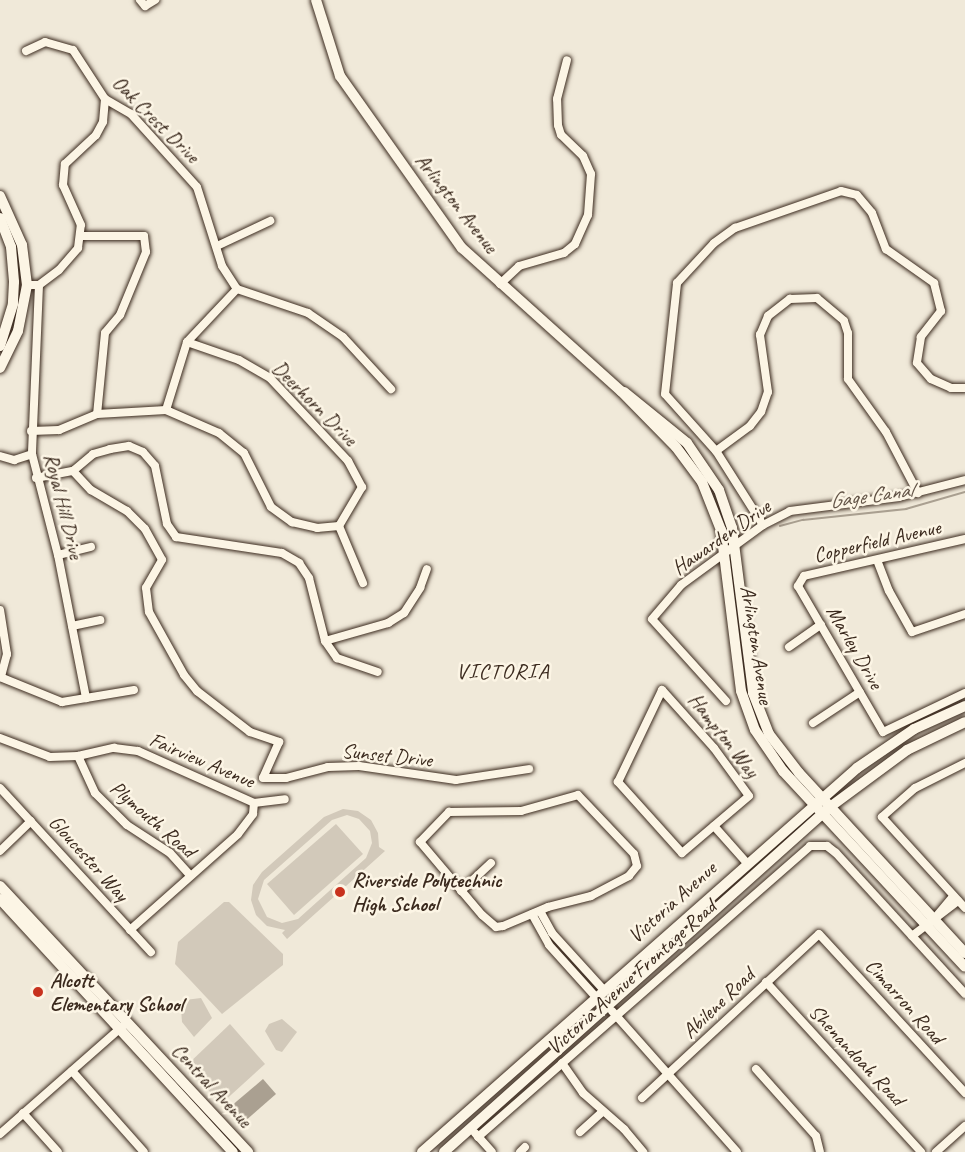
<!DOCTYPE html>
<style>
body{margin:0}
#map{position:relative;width:965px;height:1152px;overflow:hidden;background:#f0e9d9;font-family:Caveat,sans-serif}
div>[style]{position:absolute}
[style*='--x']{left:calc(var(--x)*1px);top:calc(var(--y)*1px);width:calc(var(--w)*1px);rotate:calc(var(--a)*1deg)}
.green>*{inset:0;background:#d2c9ba}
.water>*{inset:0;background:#aaa091}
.stream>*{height:1.5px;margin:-0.75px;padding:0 0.75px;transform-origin:0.75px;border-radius:0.75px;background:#aaa091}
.roads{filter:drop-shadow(0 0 2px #3b2a1e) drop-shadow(0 0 2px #3b2a1e)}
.minor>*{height:8px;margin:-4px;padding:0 4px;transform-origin:4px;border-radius:4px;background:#fcf5e5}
.major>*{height:10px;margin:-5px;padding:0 5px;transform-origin:5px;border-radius:5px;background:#fcf5e5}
.dots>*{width:16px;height:16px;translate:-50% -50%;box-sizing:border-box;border:3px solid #fcf5e5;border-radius:50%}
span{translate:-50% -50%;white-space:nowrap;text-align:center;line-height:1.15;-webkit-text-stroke:5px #fcf5e5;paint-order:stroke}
.street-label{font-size:21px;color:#3b2a1e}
.poi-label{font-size:21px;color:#3b2a1e;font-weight:700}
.left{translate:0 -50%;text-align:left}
.water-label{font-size:22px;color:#625346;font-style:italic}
.neighbourhood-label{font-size:22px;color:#3b2a1e;letter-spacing:1.5px}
</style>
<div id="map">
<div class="green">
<div style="clip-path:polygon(evenodd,343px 809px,358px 811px,371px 820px,378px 833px,379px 847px,385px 851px,287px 939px,282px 933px,285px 930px,267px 926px,256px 915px,251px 900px,253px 885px,262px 872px,324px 817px,343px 809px,347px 815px,359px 819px,370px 831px,372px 843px,366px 858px,298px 919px,282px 923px,267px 917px,258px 899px,264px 880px,332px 820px,347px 815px)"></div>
<div style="clip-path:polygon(336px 824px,363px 854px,294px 915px,267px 884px)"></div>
<div style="clip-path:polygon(224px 902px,229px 902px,283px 954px,283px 965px,222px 1014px,175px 964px,178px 942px)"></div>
<div style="clip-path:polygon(201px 998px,212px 1018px,194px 1037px,182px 1022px,181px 1008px,185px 1000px)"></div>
<div style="clip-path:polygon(282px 1019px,297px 1032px,282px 1052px,276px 1050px,265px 1031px,269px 1024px)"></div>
<div style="clip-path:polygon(230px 1024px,265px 1064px,221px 1104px,186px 1066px)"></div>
</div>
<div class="water">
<div style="clip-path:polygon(263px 1079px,276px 1094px,244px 1122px,230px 1107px)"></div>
</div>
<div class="stream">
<div style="--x:780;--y:526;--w:24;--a:-15"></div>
<div style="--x:803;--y:520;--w:104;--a:-6.1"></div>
<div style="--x:906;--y:509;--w:61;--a:-16.1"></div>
</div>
<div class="roads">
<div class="minor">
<div style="--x:140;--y:0;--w:8;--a:50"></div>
<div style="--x:145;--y:6;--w:12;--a:-31"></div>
<div style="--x:26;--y:51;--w:21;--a:-25"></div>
<div style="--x:45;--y:42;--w:29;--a:16"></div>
<div style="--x:73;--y:50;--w:59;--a:56.9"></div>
<div style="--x:105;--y:99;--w:30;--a:30"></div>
<div style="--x:131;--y:114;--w:98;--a:47.9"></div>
<div style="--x:197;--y:187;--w:83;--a:72.4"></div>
<div style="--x:222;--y:266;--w:27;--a:57"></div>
<div style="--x:237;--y:289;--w:75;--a:18.7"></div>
<div style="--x:308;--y:313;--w:42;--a:34.4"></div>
<div style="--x:343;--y:337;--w:71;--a:47.3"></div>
<div style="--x:81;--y:236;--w:63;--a:0"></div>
<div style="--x:144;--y:236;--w:16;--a:83"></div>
<div style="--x:146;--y:252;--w:68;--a:112.4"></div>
<div style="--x:120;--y:315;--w:23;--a:130"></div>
<div style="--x:105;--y:333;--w:81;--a:95.6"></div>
<div style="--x:217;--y:246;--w:59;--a:-25.3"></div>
<div style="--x:500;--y:284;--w:26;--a:-43"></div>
<div style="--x:519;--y:266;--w:47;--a:-16.1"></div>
<div style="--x:564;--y:253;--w:14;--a:-39"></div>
<div style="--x:575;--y:244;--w:32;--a:-66"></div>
<div style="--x:588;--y:215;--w:41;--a:-85.8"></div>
<div style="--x:591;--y:174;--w:20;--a:-114"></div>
<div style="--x:583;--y:156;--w:30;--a:-136"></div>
<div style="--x:561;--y:135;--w:10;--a:-107"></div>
<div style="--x:558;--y:125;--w:26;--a:-92"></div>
<div style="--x:557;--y:99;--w:40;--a:-75.6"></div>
<div style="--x:27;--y:285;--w:12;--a:0"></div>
<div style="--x:39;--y:285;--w:25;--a:-37"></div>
<div style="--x:59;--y:270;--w:29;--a:-49"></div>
<div style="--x:78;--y:248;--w:23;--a:-83"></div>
<div style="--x:81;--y:225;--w:44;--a:-114.2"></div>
<div style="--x:63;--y:185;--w:21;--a:-85"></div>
<div style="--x:65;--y:164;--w:42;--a:-43.1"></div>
<div style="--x:96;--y:135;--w:15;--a:-62"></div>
<div style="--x:103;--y:122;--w:23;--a:-85"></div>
<div style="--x:39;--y:285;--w:169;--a:92.4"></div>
<div style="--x:32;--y:454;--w:104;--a:75.6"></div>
<div style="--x:58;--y:555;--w:146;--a:78.9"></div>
<div style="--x:187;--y:342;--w:55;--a:19.1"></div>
<div style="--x:239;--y:360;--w:36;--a:30"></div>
<div style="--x:270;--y:378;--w:114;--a:46.8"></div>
<div style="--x:348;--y:461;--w:30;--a:62"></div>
<div style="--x:362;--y:487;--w:45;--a:120.5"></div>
<div style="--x:166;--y:410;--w:71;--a:-72.8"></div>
<div style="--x:187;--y:342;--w:73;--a:-46.7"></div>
<div style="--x:31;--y:431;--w:28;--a:-2"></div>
<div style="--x:59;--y:430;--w:41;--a:-22.8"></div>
<div style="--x:97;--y:414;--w:69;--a:-3.3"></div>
<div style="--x:166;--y:410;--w:58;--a:23.5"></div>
<div style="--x:219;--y:433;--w:32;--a:39"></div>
<div style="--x:244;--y:453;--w:60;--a:63.4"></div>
<div style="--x:271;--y:507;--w:26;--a:36"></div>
<div style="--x:292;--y:522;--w:26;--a:13"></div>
<div style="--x:317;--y:528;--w:22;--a:-5"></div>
<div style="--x:339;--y:526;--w:62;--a:67.2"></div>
<div style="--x:716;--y:451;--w:42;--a:-36.3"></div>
<div style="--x:750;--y:426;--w:18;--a:-52"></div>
<div style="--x:761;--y:412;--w:21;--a:-71"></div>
<div style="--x:768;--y:392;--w:58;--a:-98"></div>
<div style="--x:760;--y:335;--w:21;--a:-67"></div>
<div style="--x:768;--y:316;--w:28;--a:-38"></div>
<div style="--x:790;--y:299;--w:27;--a:-2"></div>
<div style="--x:817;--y:298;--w:35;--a:40"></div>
<div style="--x:844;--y:321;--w:13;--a:72"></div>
<div style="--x:848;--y:333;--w:46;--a:90"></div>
<div style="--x:848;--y:379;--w:65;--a:54.4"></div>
<div style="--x:886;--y:432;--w:69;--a:62.3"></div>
<div style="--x:0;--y:456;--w:15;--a:16"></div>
<div style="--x:14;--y:460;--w:19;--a:-18"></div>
<div style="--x:73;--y:471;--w:26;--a:-40"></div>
<div style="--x:93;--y:454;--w:18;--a:-16"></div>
<div style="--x:110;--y:449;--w:19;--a:-9"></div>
<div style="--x:129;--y:446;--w:15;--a:23"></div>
<div style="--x:143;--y:452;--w:18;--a:49"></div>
<div style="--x:155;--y:466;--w:59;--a:78.3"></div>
<div style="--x:167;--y:524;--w:16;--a:55"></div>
<div style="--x:176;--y:537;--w:107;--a:8.6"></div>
<div style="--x:282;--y:553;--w:20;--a:30"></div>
<div style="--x:299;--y:563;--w:18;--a:56"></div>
<div style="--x:309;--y:578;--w:65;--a:75.7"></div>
<div style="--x:325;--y:641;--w:66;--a:-15.9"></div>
<div style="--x:388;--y:623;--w:19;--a:-32"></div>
<div style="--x:404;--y:613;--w:30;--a:-57"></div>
<div style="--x:420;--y:588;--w:20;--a:-70"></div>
<div style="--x:36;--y:478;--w:38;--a:-11"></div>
<div style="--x:73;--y:471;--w:26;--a:47"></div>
<div style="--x:91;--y:490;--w:42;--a:30.3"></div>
<div style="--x:127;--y:511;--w:25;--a:45"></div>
<div style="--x:145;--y:529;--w:35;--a:61"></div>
<div style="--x:162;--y:560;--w:32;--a:120"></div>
<div style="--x:146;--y:588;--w:24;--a:83"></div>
<div style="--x:149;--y:612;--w:72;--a:60.9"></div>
<div style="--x:184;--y:675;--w:21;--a:51"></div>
<div style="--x:197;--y:691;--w:67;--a:37.7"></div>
<div style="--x:250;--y:732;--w:31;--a:19"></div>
<div style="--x:279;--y:742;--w:39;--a:114"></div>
<div style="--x:263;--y:778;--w:23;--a:0"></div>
<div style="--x:286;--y:778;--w:43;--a:-14.7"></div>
<div style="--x:328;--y:767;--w:31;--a:-2"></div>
<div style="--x:359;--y:766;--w:98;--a:8.2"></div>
<div style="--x:456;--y:780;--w:74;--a:-8.6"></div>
<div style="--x:763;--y:525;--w:88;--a:-122.4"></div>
<div style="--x:716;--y:451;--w:76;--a:-131.8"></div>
<div style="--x:665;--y:394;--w:112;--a:-83.8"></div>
<div style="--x:677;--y:283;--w:54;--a:-47.2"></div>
<div style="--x:714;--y:243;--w:26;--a:-36"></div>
<div style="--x:735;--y:228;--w:112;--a:-19.2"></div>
<div style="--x:841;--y:191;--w:16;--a:14"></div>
<div style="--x:857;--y:195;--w:23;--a:50"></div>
<div style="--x:872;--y:213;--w:39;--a:69"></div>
<div style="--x:886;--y:249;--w:59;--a:35.3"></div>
<div style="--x:934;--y:283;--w:29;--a:76"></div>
<div style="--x:941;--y:311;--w:33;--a:128"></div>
<div style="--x:921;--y:337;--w:26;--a:99"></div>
<div style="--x:917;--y:363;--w:21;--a:49"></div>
<div style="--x:931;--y:379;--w:22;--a:24"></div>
<div style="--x:951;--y:388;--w:14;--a:0"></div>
<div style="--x:965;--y:539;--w:165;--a:167.1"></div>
<div style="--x:804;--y:576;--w:12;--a:121"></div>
<div style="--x:798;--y:586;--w:169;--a:59.8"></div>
<div style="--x:883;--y:732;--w:91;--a:-25.4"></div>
<div style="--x:58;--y:555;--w:34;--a:-14"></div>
<div style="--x:877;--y:560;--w:33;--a:69"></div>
<div style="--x:889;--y:591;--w:47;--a:60.7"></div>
<div style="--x:912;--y:632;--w:56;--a:-18.8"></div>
<div style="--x:0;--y:610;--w:45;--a:81"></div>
<div style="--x:7;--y:654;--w:24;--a:105"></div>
<div style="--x:72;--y:626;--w:29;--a:-12"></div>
<div style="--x:325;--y:641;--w:21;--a:55"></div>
<div style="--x:337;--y:658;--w:43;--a:18.9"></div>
<div style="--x:789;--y:647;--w:39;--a:-35"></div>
<div style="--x:0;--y:677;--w:67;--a:22"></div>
<div style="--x:62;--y:702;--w:73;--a:-9.5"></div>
<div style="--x:662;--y:690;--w:78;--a:48.1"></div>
<div style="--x:714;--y:748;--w:59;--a:53.9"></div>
<div style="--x:749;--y:796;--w:88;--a:139.6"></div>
<div style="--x:682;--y:853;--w:96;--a:-132"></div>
<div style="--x:618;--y:782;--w:102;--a:-64.4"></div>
<div style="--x:726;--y:701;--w:110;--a:-132.1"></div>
<div style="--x:652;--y:619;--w:45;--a:-49.5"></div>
<div style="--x:681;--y:585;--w:102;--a:-36.2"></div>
<div style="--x:763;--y:525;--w:30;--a:-27"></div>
<div style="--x:790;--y:511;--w:110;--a:-7.3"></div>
<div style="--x:899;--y:497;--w:68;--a:-14.4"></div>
<div style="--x:813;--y:723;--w:56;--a:-33.4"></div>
<div style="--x:0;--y:738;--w:53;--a:20.8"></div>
<div style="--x:50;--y:757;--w:28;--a:-2"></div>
<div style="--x:78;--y:756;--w:37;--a:-13"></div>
<div style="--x:114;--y:748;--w:24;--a:7"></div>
<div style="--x:138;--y:751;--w:127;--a:24.1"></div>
<div style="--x:254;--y:803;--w:31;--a:-7"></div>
<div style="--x:78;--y:756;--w:41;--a:65.3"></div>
<div style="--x:95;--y:793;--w:45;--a:45"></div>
<div style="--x:127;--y:825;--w:51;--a:33.1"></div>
<div style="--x:170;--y:853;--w:30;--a:48"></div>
<div style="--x:965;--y:763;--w:56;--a:153.4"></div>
<div style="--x:915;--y:788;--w:44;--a:138.7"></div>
<div style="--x:882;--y:817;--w:123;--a:47.6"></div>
<div style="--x:0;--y:788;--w:223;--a:47.4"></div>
<div style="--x:578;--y:795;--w:81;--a:46.5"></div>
<div style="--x:634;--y:854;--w:12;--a:76"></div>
<div style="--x:637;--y:866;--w:13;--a:129"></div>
<div style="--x:629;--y:876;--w:43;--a:152.2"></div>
<div style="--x:591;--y:896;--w:44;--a:165.7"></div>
<div style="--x:548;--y:907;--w:49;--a:157.1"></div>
<div style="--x:503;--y:926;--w:7;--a:172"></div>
<div style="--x:496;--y:927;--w:18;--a:-139"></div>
<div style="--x:482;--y:915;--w:96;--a:-130.3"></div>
<div style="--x:420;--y:842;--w:42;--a:-46"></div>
<div style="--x:449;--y:812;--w:72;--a:-0.8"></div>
<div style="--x:521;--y:811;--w:59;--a:-15.7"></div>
<div style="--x:714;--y:826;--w:48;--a:48.4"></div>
<div style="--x:0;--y:851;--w:43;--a:-44.1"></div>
<div style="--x:461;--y:891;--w:41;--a:-43"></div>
<div style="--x:540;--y:911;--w:25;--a:61"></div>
<div style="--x:552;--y:933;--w:76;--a:47.7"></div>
<div style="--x:532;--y:914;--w:35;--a:61"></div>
<div style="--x:549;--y:945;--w:69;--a:48"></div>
<div style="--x:934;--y:919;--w:30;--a:-50"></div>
<div style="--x:130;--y:930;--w:144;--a:-41.6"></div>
<div style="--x:238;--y:834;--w:25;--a:-53"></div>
<div style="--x:253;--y:814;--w:11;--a:-85"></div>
<div style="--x:912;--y:936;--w:58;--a:-37.3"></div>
<div style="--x:766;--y:982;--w:230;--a:47.6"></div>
<div style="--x:612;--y:1011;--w:188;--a:48.4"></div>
<div style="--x:562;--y:1063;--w:37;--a:55"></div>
<div style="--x:583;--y:1093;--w:55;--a:41.3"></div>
<div style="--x:624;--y:1129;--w:30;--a:50"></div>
<div style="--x:756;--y:1069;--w:90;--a:48.2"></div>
<div style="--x:816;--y:1136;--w:16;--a:76"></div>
<div style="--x:72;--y:1071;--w:108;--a:48.4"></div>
<div style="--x:642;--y:1098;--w:241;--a:-42.8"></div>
<div style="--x:819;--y:934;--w:216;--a:47.4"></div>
<div style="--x:23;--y:1113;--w:52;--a:48.1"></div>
<div style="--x:580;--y:1132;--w:31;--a:-42"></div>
<div style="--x:475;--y:1133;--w:25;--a:48"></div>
<div style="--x:0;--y:1134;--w:165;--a:-41.3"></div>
<div style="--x:478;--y:1137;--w:441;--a:-41.2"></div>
<div style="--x:810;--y:846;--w:17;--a:0"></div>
<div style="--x:827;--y:846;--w:11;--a:38"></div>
<div style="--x:836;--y:853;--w:191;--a:47.5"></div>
<div style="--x:520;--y:1152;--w:7;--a:-45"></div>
<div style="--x:936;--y:1152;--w:39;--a:-42"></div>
</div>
<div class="major">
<div style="--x:316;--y:0;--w:80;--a:72.5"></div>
<div style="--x:340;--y:76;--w:211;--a:54.7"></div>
<div style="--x:462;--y:248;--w:214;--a:42"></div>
<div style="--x:621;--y:391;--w:78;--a:45.5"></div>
<div style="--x:676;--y:447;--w:44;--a:53.4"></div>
<div style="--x:702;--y:482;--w:52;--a:68.4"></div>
<div style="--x:721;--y:530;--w:162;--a:82.9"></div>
<div style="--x:741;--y:691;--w:41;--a:70.3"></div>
<div style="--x:755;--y:730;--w:50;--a:55.7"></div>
<div style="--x:783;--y:771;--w:267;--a:47.1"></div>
<div style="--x:0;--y:196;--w:54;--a:65.8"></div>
<div style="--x:22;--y:245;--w:40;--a:82.9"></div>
<div style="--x:27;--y:285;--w:47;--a:101.1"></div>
<div style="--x:18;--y:331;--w:41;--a:115.9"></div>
<div style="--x:0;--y:218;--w:31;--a:69"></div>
<div style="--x:11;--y:247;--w:35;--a:85"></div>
<div style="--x:14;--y:282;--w:22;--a:93"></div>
<div style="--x:13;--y:304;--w:44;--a:107.2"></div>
<div style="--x:624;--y:392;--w:81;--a:39"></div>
<div style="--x:687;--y:443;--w:57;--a:55.8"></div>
<div style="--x:719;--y:490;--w:40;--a:71.1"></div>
<div style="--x:732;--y:528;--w:166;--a:82.7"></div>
<div style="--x:753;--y:693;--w:44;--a:68.7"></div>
<div style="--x:769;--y:734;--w:49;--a:52.4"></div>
<div style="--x:799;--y:773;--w:245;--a:47.3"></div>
<div style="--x:0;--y:886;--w:364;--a:47"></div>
<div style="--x:0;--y:899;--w:344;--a:47.4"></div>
<div style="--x:422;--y:1152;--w:580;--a:-41.44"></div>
<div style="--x:857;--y:768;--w:69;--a:-34.4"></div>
<div style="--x:914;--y:729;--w:56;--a:-24.3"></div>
<div style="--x:444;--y:1152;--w:518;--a:-41.79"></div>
<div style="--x:830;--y:807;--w:96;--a:-36.5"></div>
<div style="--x:907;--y:750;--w:64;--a:-25.8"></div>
</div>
</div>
<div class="dots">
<div style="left:340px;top:892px;background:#c8321e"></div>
<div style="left:38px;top:992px;background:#c8321e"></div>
</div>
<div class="street-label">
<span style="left:156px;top:119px;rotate:45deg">Oak Crest Drive</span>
<span style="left:457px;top:203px;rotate:52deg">Arlington Avenue</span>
<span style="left:315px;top:403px;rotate:45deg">Deerhorn Drive</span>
<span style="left:64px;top:506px;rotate:76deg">Royal Hill Drive</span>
<span style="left:721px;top:537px;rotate:-35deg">Hawarden Drive</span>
<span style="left:877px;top:541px;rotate:-13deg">Copperfield Avenue</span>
<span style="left:757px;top:645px;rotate:81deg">Arlington Avenue</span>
<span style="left:855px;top:647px;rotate:60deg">Marley Drive</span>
<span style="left:724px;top:735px;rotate:52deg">Hampton Way</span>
<span style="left:387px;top:755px;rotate:6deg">Sunset Drive</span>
<span style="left:202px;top:760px;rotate:23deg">Fairview Avenue</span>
<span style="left:153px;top:819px;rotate:41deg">Plymouth Road</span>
<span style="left:89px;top:858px;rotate:48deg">Gloucester Way</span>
<span style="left:672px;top:902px;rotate:-42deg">Victoria Avenue</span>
<span style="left:631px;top:977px;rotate:-42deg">Victoria Avenue Frontage Road</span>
<span style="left:905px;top:1001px;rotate:48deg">Cimarron Road</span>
<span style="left:718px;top:1003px;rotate:-44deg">Abilene Road</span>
<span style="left:857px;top:1055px;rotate:47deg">Shenandoah Road</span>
<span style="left:212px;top:1085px;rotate:47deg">Central Avenue</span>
</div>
<div class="poi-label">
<span class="left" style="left:352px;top:892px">Riverside Polytechnic<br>High School</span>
<span class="left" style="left:50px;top:992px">Alcott<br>Elementary School</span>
</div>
<div class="water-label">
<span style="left:871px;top:496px;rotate:-8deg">Gage Canal</span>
</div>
<div class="neighbourhood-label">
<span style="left:503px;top:672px">VICTORIA</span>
</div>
</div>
